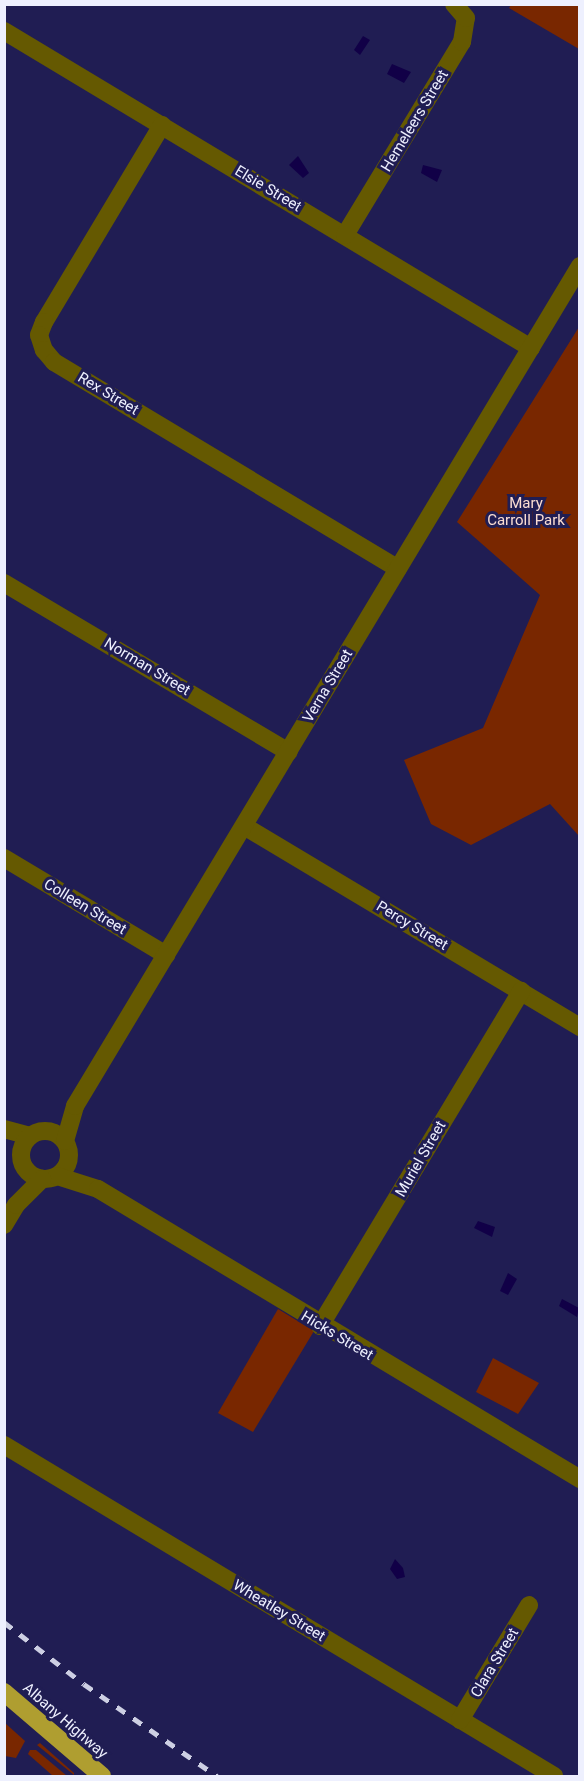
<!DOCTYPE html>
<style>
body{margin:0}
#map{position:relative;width:584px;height:1781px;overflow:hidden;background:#201d53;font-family:Roboto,sans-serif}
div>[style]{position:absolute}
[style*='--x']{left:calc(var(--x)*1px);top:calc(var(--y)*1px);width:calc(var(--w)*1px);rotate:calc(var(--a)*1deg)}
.green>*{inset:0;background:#792700}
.water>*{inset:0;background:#110047}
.minor>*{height:18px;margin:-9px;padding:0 9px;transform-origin:9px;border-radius:9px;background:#655901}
.minor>.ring{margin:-9px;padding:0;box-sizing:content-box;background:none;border:18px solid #655901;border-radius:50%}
.highway>*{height:18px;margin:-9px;padding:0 9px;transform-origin:9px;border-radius:9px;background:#af9e30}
.rail>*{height:4.5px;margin-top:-2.25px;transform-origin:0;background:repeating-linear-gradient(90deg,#cdcfe3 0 10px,transparent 0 20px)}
span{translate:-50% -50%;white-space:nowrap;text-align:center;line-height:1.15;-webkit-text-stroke:6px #201d53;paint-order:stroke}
.street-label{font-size:15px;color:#eef0fe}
.park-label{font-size:15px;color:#fbddd2}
.frame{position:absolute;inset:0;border:6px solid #eef0fe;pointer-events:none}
</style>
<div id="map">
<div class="green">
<div style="clip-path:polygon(511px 5px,579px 5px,579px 49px,509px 8px)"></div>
<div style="clip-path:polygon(579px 327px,579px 836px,550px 804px,471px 845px,431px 824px,404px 760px,483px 728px,540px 595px,457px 522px)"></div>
<div style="clip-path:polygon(278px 1309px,314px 1331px,253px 1432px,218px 1413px)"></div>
<div style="clip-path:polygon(493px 1358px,539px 1383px,518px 1414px,476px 1392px)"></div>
<div style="clip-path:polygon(5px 1723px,25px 1741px,16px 1758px,5px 1756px)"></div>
<div style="clip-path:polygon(40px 1743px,74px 1773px,74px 1775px,37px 1745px)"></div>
<div style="clip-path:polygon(30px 1750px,36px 1750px,67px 1776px,53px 1776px,28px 1754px)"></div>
</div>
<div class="water">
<div style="clip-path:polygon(363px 36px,370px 40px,360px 55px,354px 50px)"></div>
<div style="clip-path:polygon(392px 64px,411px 72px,404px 83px,387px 74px)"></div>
<div style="clip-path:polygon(298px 156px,309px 173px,303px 178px,289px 165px)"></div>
<div style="clip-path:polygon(423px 165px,442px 170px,437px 182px,421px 173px)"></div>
<div style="clip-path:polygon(478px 1221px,495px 1227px,492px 1237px,474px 1228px)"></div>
<div style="clip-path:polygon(508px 1273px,517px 1279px,508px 1295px,500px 1291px)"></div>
<div style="clip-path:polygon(562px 1299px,579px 1308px,577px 1317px,559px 1306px)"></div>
<div style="clip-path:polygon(395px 1559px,403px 1568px,405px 1577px,397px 1579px,390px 1569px)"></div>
</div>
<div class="minor">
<div style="--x:4;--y:31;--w:615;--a:31.03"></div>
<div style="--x:162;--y:125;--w:230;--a:120.9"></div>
<div style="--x:44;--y:322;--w:14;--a:111"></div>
<div style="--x:39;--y:335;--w:16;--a:72"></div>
<div style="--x:44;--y:350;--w:16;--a:50"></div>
<div style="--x:54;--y:362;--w:401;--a:31"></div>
<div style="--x:345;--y:235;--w:226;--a:-58.8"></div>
<div style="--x:462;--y:42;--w:24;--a:-81"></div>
<div style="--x:466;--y:18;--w:18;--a:-131"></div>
<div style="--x:4;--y:583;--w:331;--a:30.7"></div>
<div style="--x:244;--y:826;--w:392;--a:30.9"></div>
<div style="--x:4;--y:858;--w:189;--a:30.9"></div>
<div style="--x:4;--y:1129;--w:27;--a:15"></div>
<div class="ring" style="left:21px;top:1131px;width:30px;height:30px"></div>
<div style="--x:65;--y:1141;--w:36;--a:-74"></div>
<div style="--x:75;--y:1106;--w:980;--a:-58.99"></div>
<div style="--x:57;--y:1176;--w:43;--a:17.6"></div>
<div style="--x:98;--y:1189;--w:563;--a:31.03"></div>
<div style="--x:4;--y:1225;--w:23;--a:-59"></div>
<div style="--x:16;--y:1205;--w:37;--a:-45"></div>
<div style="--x:320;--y:1326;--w:391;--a:-59"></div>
<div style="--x:4;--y:1445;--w:642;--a:31.04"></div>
<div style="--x:460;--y:1720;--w:134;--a:-59"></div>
</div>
<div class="highway">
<div style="--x:4;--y:1692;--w:129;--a:40.6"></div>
</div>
<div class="rail">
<div style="--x:4;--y:1622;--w:101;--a:37.8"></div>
<div style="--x:84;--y:1684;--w:162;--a:34.7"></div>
</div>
<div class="street-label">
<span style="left:415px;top:121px;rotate:-59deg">Hemeleers Street</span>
<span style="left:268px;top:189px;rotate:31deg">Elsie Street</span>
<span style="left:108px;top:394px;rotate:31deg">Rex Street</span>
<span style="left:147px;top:667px;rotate:31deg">Norman Street</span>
<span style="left:328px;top:686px;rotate:-59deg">Verna Street</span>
<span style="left:85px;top:907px;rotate:31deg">Colleen Street</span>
<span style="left:412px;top:926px;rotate:31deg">Percy Street</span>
<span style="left:421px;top:1159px;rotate:-60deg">Muriel Street</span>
<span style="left:337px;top:1336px;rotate:31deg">Hicks Street</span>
<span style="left:279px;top:1611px;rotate:31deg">Wheatley Street</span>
<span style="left:495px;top:1663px;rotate:-59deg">Clara Street</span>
<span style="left:65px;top:1721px;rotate:41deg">Albany Highway</span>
</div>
<div class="park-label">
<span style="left:526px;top:512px">Mary<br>Carroll Park</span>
</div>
<div class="frame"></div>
</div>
